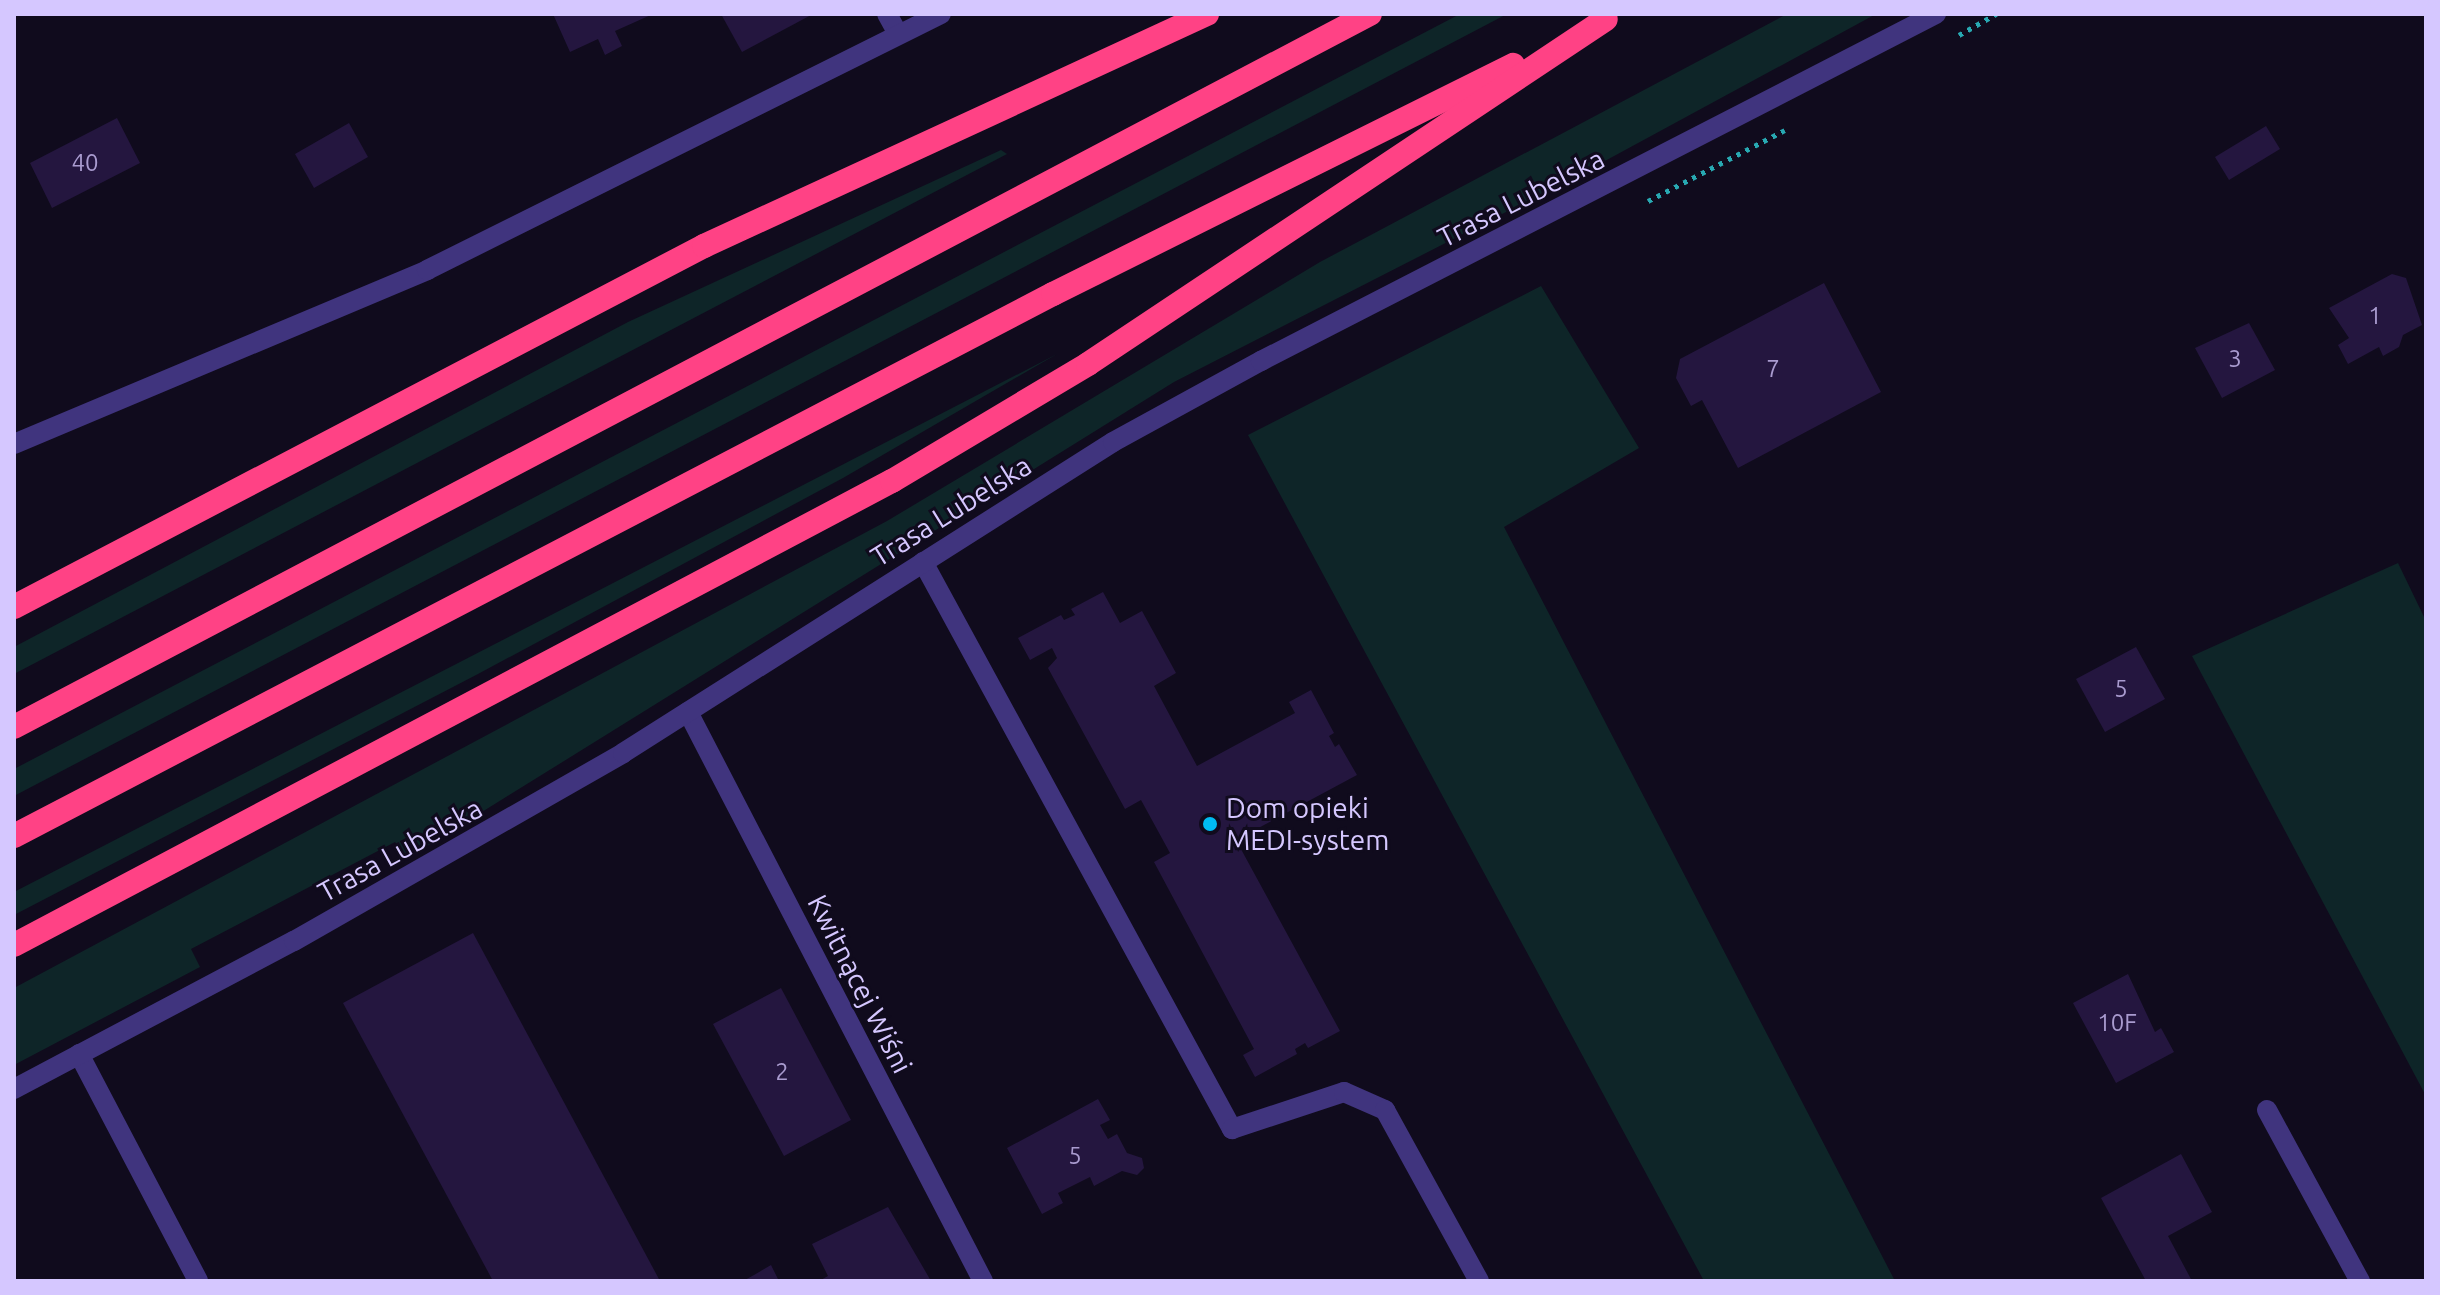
<!DOCTYPE html>
<meta charset="utf-8">
<style>
body{margin:0}
#map{position:relative;width:2440px;height:1295px;overflow:hidden;background:#100b1d;font-family:Ubuntu,sans-serif}
div>[style]{position:absolute}
[style*='--x']{left:calc(var(--x)*1px);top:calc(var(--y)*1px);width:calc(var(--w)*1px);rotate:calc(var(--a)*1deg)}
.green>*{inset:0;background:#0e2528}
.building>*{inset:0;background:#24163f}
.path>*{height:5px;margin-top:-2.5px;transform-origin:0;background:repeating-linear-gradient(90deg,#28a9b2 0 4px,transparent 0 10px)}
.minor>*{height:20px;margin:-10px;padding:0 10px;transform-origin:10px;border-radius:10px;background:#40347e}
.highway>*{height:24px;margin:-12px;padding:0 12px;transform-origin:12px;border-radius:12px;background:#ff4285}
.dots>*{width:22px;height:22px;translate:-50% -50%;box-sizing:border-box;border:4px solid #100b1d;border-radius:50%}
span{translate:-50% -50%;white-space:nowrap;text-align:center;line-height:1.15;-webkit-text-stroke:6px #100b1d;paint-order:stroke}
.number-label{font-size:24px;color:#a99bcf}
.number-label span{-webkit-text-stroke-width:0}
.street-label{font-size:28px;color:#d5c7ff}
.poi-label{font-size:28px;color:#d5c7ff}
.left{translate:0 -50%;text-align:left}
.frame{position:absolute;inset:0;border:16px solid #d5c7ff;pointer-events:none}
</style>
<div id="map">
<div class="green">
<div style="clip-path:polygon(1460px 14px,1507px 14px,14px 796px,14px 769px)"></div>
<div style="clip-path:polygon(1787px 14px,1876px 14px,1592px 168px,1174px 382px,408px 858px,395px 842px,191px 949px,200px 967px,14px 1065px,14px 988px,887px 521px,1320px 262px)"></div>
<div style="clip-path:polygon(1001px 150px,1007px 154px,14px 674px,14px 647px,628px 322px)"></div>
<div style="clip-path:polygon(1541px 286px,1639px 448px,1504px 527px,1895px 1281px,1704px 1281px,1248px 435px)"></div>
<div style="clip-path:polygon(1057px 354px,843px 478px,478px 674px,14px 915px,14px 892px)"></div>
<div style="clip-path:polygon(2398px 563px,2426px 621px,2426px 1096px,2192px 656px)"></div>
</div>
<div class="building">
<div style="clip-path:polygon(553px 14px,653px 14px,615px 31px,622px 46px,605px 55px,598px 39px,570px 52px)"></div>
<div style="clip-path:polygon(721px 14px,813px 14px,742px 52px)"></div>
<div style="clip-path:polygon(117px 118px,140px 163px,52px 208px,30px 163px)"></div>
<div style="clip-path:polygon(349px 123px,368px 157px,314px 188px,295px 154px)"></div>
<div style="clip-path:polygon(2266px 126px,2280px 149px,2229px 180px,2215px 157px)"></div>
<div style="clip-path:polygon(2392px 274px,2406px 278px,2422px 325px,2403px 335px,2399px 347px,2383px 356px,2379px 347px,2348px 364px,2338px 345px,2349px 338px,2329px 308px)"></div>
<div style="clip-path:polygon(1824px 283px,1881px 392px,1738px 468px,1702px 400px,1691px 406px,1676px 378px,1680px 359px)"></div>
<div style="clip-path:polygon(2249px 323px,2275px 370px,2222px 398px,2195px 348px)"></div>
<div style="clip-path:polygon(1103px 592px,1120px 623px,1142px 611px,1176px 673px,1154px 686px,1197px 766px,1295px 713px,1289px 702px,1311px 690px,1334px 733px,1329px 736px,1335px 747px,1339px 744px,1357px 775px,1236px 840px,1340px 1031px,1308px 1048px,1305px 1043px,1295px 1049px,1297px 1054px,1255px 1077px,1243px 1055px,1254px 1049px,1154px 862px,1170px 853px,1141px 800px,1125px 809px,1048px 668px,1057px 658px,1052px 648px,1030px 660px,1018px 638px,1061px 615px,1064px 620px,1075px 615px,1071px 609px)"></div>
<div style="clip-path:polygon(2136px 647px,2165px 699px,2105px 732px,2076px 679px)"></div>
<div style="clip-path:polygon(473px 933px,660px 1281px,493px 1281px,343px 1003px)"></div>
<div style="clip-path:polygon(2128px 974px,2155px 1032px,2161px 1028px,2174px 1052px,2116px 1083px,2073px 1003px)"></div>
<div style="clip-path:polygon(781px 988px,851px 1120px,784px 1156px,713px 1024px)"></div>
<div style="clip-path:polygon(1098px 1099px,1110px 1120px,1100px 1125px,1108px 1139px,1117px 1134px,1127px 1153px,1142px 1158px,1144px 1168px,1137px 1175px,1122px 1171px,1094px 1186px,1090px 1177px,1058px 1193px,1063px 1203px,1042px 1214px,1007px 1148px)"></div>
<div style="clip-path:polygon(2181px 1154px,2212px 1212px,2168px 1236px,2192px 1281px,2146px 1281px,2101px 1198px)"></div>
<div style="clip-path:polygon(888px 1207px,931px 1281px,819px 1281px,828px 1276px,812px 1244px)"></div>
<div style="clip-path:polygon(771px 1265px,779px 1281px,743px 1281px,754px 1275px)"></div>
</div>
<div class="path">
<div style="--x:1959;--y:35;--w:43;--a:-29.6"></div>
<div style="--x:1648;--y:201;--w:154;--a:-27.4"></div>
</div>
<div class="minor">
<div style="--x:887;--y:14;--w:23;--a:61"></div>
<div style="--x:14;--y:444;--w:448;--a:-22.8"></div>
<div style="--x:427;--y:270;--w:574;--a:-26.48"></div>
<div style="--x:923;--y:562;--w:646;--a:61.41"></div>
<div style="--x:1232;--y:1129;--w:118;--a:-18.3"></div>
<div style="--x:1344;--y:1092;--w:45;--a:23.7"></div>
<div style="--x:1385;--y:1110;--w:195;--a:61.2"></div>
<div style="--x:688;--y:712;--w:641;--a:62.6"></div>
<div style="--x:79;--y:1054;--w:256;--a:62.3"></div>
<div style="--x:14;--y:1089;--w:317;--a:-27.9"></div>
<div style="--x:294;--y:941;--w:379;--a:-29.7"></div>
<div style="--x:623;--y:753;--w:580;--a:-32.4"></div>
<div style="--x:1113;--y:442;--w:169;--a:-28.7"></div>
<div style="--x:1261;--y:361;--w:759;--a:-27.21"></div>
<div style="--x:2267;--y:1110;--w:195;--a:61.5"></div>
</div>
<div class="highway">
<div style="--x:14;--y:607;--w:779;--a:-27.62"></div>
<div style="--x:704;--y:246;--w:554;--a:-24.76"></div>
<div style="--x:14;--y:727;--w:1532;--a:-27.74"></div>
<div style="--x:14;--y:836;--w:1172;--a:-27.55"></div>
<div style="--x:1053;--y:294;--w:514;--a:-26.47"></div>
<div style="--x:14;--y:945;--w:993;--a:-27.86"></div>
<div style="--x:892;--y:481;--w:228;--a:-30.8"></div>
<div style="--x:1088;--y:364;--w:622;--a:-33.66"></div>
</div>
<div class="dots">
<div style="left:1210px;top:824px;background:#00bcf2"></div>
</div>
<div class="number-label">
<span style="left:85px;top:163px">40</span>
<span style="left:2375px;top:316px">1</span>
<span style="left:2235px;top:359px">3</span>
<span style="left:1773px;top:369px">7</span>
<span style="left:2121px;top:689px">5</span>
<span style="left:2117px;top:1023px">10F</span>
<span style="left:782px;top:1072px">2</span>
<span style="left:1075px;top:1156px">5</span>
</div>
<div class="street-label">
<span style="left:1521px;top:198px;rotate:-27deg">Trasa Lubelska</span>
<span style="left:951px;top:511px;rotate:-32deg">Trasa Lubelska</span>
<span style="left:400px;top:850px;rotate:-29deg">Trasa Lubelska</span>
<span style="left:860px;top:984px;rotate:63deg">Kwitnącej Wiśni</span>
</div>
<div class="poi-label">
<span class="left" style="left:1226px;top:824px">Dom opieki<br>MEDI-system</span>
</div>
<div class="frame"></div>
</div>
